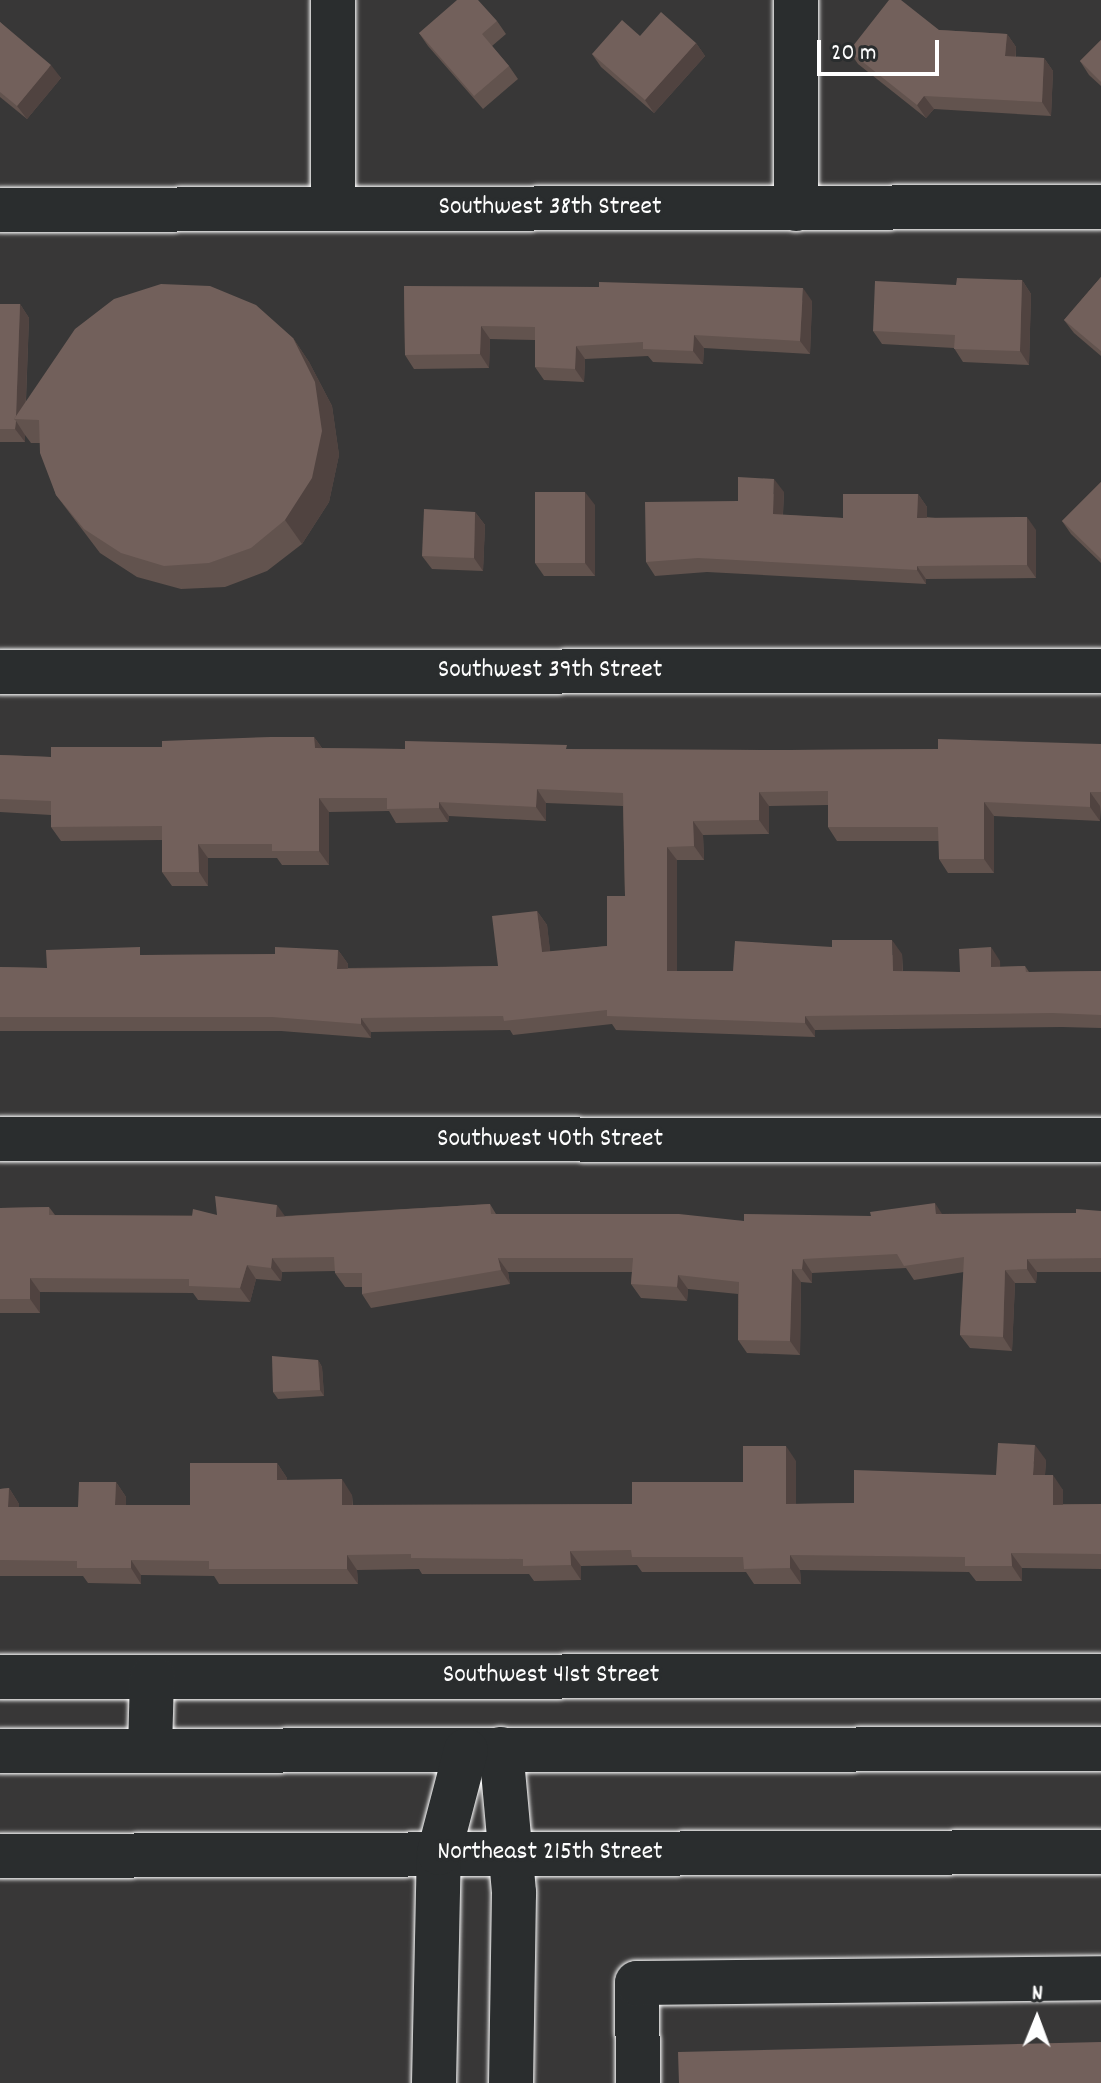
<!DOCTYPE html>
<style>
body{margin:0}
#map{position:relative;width:1101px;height:2083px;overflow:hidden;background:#383737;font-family:Dekko,sans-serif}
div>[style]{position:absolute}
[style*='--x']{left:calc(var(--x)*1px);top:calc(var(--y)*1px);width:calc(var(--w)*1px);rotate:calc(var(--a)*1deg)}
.roads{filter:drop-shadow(0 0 2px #fff) drop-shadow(0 0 2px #fff)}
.minor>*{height:44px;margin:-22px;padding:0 22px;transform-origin:22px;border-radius:22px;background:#2a2d2e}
.wall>*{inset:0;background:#62534e}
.shaded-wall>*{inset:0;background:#504340}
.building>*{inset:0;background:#72605b}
span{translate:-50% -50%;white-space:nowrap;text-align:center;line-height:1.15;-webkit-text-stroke:7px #2a2d2e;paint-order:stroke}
.street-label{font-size:26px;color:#fff}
.north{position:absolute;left:997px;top:1979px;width:80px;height:80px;-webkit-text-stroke:6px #2a2d2e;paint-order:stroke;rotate:1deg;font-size:22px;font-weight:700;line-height:32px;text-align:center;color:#fff}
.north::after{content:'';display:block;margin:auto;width:28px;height:36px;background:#fff;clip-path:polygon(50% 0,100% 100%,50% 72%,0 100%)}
.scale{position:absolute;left:817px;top:40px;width:122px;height:36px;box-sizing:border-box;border:4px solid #fff;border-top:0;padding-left:10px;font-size:24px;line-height:28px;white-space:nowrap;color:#fff;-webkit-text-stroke:6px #2a2d2e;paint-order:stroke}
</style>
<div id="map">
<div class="roads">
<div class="minor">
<div style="--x:333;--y:0;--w:208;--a:90"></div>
<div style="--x:796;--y:0;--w:209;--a:90"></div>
<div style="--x:0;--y:210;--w:1101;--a:-0.16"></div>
<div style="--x:0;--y:672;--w:1101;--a:-0.05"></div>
<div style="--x:0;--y:1139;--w:1101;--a:0.05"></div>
<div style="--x:0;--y:1677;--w:1101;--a:-0.05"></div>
<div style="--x:150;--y:1749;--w:72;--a:-88.4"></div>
<div style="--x:501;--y:1749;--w:145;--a:84.8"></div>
<div style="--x:514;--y:1893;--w:190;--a:90.9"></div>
<div style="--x:0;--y:1751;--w:1101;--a:-0.1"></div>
<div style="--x:0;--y:1856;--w:1101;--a:-0.21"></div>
<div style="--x:434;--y:2083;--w:230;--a:-88.8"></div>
<div style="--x:439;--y:1853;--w:106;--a:-75.3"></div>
<div style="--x:638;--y:2083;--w:100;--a:-90.6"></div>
<div style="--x:637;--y:1983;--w:464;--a:-0.6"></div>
</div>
</div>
<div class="wall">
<div style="clip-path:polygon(497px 21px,506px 34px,492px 46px,509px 66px,518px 79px,483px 109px,428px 46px,419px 33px)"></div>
<div style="clip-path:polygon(0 22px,61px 78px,27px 119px,0 97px)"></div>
<div style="clip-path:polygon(939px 30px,1007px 34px,1016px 47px,1016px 57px,1044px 58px,1053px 71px,1051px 116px,934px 109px,926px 118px,858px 64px,849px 51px)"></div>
<div style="clip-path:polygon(640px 36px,696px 43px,705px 56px,654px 113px,601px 67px,592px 54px)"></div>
<div style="clip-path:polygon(1101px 40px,1101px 86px,1089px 75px,1080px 61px)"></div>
<div style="clip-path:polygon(1101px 277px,1101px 356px,1074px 333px,1064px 320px)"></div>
<div style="clip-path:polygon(1022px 280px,1031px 294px,1029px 365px,963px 362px,954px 348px,882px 344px,873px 331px,956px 285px)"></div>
<div style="clip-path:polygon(404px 286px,812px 301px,810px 354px,704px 348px,703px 364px,653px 362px,648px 356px,585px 359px,584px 382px,544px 380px,535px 367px,535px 340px,490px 339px,489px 368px,414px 369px,405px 355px)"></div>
<div style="clip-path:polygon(0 304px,20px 304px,29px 318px,26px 401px,293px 338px,309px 362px,332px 406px,339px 455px,329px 502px,302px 544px,267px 571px,225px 587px,181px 589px,137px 577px,100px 553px,56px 495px,40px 443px,31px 443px,25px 435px,25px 442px,0 442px)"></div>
<div style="clip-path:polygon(1101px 482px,1101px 563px,1071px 534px,1062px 521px)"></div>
<div style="clip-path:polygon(784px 492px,783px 515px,843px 518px,918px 494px,927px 507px,927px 517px,1036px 530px,1036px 578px,926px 579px,926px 584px,707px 572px,655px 576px,646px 562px,738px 501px)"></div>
<div style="clip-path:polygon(595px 505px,595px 576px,544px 576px,535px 563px)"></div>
<div style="clip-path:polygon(475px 512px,485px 525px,483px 571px,432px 569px,422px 556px)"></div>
<div style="clip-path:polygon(314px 737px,322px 748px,405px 749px,789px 750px,938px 749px,1101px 744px,1101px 806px,1100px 821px,994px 816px,994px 873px,948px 873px,939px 859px,939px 841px,837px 841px,828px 827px,828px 805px,769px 806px,769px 834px,703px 835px,704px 860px,677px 860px,677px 971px,733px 971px,902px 954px,903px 971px,960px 972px,1000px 961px,1000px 967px,1025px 966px,1029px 972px,1101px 971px,1101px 1028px,1062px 1027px,815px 1030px,815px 1037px,616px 1030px,612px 1024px,513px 1035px,510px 1030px,371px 1032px,371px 1038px,281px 1031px,0 1031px,0 967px,47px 968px,145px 955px,275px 954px,338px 950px,348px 964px,348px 968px,498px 966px,537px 911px,547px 925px,550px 952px,607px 946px,625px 896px,623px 806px,546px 803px,546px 821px,449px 816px,448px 822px,396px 823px,389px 811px,329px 812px,329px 865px,282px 865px,277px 858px,208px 858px,208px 886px,172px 886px,162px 872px,162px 840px,61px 841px,51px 827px,51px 815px,0 812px,0 755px,51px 757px,162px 747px)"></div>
<div style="clip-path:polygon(490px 1204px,496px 1214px,744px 1221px,942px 1214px,1076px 1213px,1101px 1211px,1101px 1272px,1037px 1272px,1036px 1283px,1015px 1283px,1012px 1351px,970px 1348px,960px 1335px,964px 1272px,914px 1280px,906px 1268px,812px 1273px,812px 1283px,801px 1282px,800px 1355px,747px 1353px,738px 1340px,738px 1294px,688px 1289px,687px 1301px,641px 1298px,631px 1284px,632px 1272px,508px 1272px,510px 1284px,371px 1308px,362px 1294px,362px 1287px,345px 1287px,335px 1273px,335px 1271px,282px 1272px,281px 1281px,256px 1279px,250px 1302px,198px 1300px,193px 1293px,40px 1292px,40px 1313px,0 1313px,0 1208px,49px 1207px,55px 1215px,285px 1216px)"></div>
<div style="clip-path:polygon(318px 1360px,322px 1367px,324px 1396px,278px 1399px,273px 1392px)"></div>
<div style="clip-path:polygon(1046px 1460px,1045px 1475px,1063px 1490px,1063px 1504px,1101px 1504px,1101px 1569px,1022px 1568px,1022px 1581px,976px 1581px,969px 1572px,800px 1570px,801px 1584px,754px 1584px,746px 1572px,642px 1572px,637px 1565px,581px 1566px,581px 1580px,534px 1581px,529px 1574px,422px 1574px,419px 1569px,357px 1570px,358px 1584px,219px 1584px,214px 1576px,141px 1575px,141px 1584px,88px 1583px,83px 1576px,0 1576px,0 1489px,9px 1488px,19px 1504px,19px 1507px,78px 1507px,116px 1482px,126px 1497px,126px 1505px,190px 1505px,277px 1463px,287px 1478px,287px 1480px,352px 1495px,353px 1505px,632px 1504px,743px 1482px,796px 1461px,796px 1504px,854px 1503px,996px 1475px)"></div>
</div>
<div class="shaded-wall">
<div style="clip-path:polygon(1007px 34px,1016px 47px,1015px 69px,1005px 56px)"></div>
<div style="clip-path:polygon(696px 43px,705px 56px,654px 113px,645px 100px)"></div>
<div style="clip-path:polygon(1044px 58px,1053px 71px,1051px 116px,1042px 102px)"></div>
<div style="clip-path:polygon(51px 65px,61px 78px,27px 119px,17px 106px)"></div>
<div style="clip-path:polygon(924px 96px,934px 109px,926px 118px,917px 105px)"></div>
<div style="clip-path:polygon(1022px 280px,1031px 294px,1029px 365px,1020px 351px)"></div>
<div style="clip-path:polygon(803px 288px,812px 301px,810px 354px,800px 341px)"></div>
<div style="clip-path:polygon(20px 304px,29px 318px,25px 419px,16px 419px)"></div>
<div style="clip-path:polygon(481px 326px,490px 339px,489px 368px,480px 354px)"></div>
<div style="clip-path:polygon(694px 335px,704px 348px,703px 364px,693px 351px)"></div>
<div style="clip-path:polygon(293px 338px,309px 362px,332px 406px,339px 455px,329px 502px,302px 544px,285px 520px)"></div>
<div style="clip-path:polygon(576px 346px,585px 359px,584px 382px,575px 369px)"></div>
<div style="clip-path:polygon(16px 421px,25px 435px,25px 442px,15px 429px)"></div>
<div style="clip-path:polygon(774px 479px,784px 492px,782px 527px,773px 514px)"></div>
<div style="clip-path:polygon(585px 492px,595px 505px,595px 576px,585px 563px)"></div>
<div style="clip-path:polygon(918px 494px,927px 507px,927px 531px,917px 518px)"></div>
<div style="clip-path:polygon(475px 512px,485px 525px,483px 571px,474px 558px)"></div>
<div style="clip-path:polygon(1027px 517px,1036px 530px,1036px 578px,1027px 565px)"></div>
<div style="clip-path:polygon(917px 566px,926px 579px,926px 584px,917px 570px)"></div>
<div style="clip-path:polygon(314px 737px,324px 751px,315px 748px)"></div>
<div style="clip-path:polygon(537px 789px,546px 803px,546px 821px,536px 807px)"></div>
<div style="clip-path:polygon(759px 792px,769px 806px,769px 834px,759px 820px)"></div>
<div style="clip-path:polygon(1090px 792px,1100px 806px,1100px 821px,1090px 807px)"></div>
<div style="clip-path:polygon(319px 798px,329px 812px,329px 865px,319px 851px)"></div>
<div style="clip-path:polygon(439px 802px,449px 816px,448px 822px,439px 808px)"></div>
<div style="clip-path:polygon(984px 802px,994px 816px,994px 873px,984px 859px)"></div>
<div style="clip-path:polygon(693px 821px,703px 835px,704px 860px,694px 846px)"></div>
<div style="clip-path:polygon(198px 844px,208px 858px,208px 886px,199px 872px)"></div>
<div style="clip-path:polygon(667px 847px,677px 860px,677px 985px,667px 971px)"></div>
<div style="clip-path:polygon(537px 911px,547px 925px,552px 966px,542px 952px)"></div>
<div style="clip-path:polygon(892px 940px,902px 954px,903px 985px,893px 971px)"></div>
<div style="clip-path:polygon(991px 947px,1000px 961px,1001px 981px,991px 967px)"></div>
<div style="clip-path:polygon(338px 950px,348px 964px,347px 982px,337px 969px)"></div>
<div style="clip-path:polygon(805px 1016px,815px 1030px,815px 1037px,805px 1023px)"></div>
<div style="clip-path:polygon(361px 1018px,371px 1032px,371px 1038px,361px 1024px)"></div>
<div style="clip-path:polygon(935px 1203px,944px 1217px,936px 1214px)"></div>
<div style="clip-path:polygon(277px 1205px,287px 1219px,276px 1217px)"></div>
<div style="clip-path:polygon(272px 1258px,282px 1272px,281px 1281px,271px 1268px)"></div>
<div style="clip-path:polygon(498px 1258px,508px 1272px,510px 1284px,501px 1270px)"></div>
<div style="clip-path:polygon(803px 1259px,812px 1273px,812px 1283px,802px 1269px)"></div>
<div style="clip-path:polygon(1027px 1259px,1037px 1272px,1036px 1283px,1027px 1269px)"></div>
<div style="clip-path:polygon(247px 1265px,256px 1279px,250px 1302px,240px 1288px)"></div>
<div style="clip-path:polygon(792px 1269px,801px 1282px,800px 1355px,790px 1341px)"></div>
<div style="clip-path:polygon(1005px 1270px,1015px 1283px,1012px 1351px,1003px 1337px)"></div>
<div style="clip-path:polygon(678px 1275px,688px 1289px,687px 1301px,677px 1287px)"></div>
<div style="clip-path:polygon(30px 1278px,40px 1292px,40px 1313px,30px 1299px)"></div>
<div style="clip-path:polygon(318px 1360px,322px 1367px,324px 1396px,320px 1390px)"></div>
<div style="clip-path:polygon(1035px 1445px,1046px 1460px,1044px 1490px,1033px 1475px)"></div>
<div style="clip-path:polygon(786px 1446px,796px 1461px,796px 1519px,786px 1504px)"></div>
<div style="clip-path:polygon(277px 1463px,287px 1478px,287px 1496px,277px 1480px)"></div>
<div style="clip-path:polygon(1053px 1475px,1063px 1490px,1063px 1520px,1053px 1505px)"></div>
<div style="clip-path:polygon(342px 1479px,352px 1495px,353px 1520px,342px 1505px)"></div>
<div style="clip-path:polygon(116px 1482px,126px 1497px,126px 1520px,115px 1505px)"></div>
<div style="clip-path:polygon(9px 1488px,19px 1504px,19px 1522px,8px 1507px)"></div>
<div style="clip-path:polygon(570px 1551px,581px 1566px,581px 1580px,571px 1565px)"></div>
<div style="clip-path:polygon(1011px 1553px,1022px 1568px,1022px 1581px,1012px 1566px)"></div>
<div style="clip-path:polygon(347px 1555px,357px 1570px,358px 1584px,347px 1569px)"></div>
<div style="clip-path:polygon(790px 1555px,800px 1570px,801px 1584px,790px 1568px)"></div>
<div style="clip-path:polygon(131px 1560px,141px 1575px,141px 1584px,131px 1568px)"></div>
</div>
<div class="building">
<div style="clip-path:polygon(457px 0,478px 0,497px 21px,482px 34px,509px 66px,474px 96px,419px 33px)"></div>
<div style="clip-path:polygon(889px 0,901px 0,939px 30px,1007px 34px,1005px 56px,1044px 58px,1042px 102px,924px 96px,917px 105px,849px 51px)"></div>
<div style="clip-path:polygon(661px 12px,696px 43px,645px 100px,592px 54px,622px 20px,640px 36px)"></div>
<div style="clip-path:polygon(0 22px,51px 65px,17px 106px,0 92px)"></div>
<div style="clip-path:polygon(1101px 40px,1101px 82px,1080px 61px)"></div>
<div style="clip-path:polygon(1101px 277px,1101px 351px,1064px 320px)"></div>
<div style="clip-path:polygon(957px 278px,1022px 280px,1020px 351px,954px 349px,955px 335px,873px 331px,875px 281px,956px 285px)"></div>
<div style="clip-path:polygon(599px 282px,803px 288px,800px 341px,694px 335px,693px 351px,643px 349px,643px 342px,576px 346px,575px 369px,535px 367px,535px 327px,481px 326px,480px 354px,405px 355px,404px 286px,599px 287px)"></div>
<div style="clip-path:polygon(161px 284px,210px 286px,256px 305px,293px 338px,315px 382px,322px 431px,312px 478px,285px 520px,251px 548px,209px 563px,164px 566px,121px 553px,84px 529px,56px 495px,40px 453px,39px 420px,14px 419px,75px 329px,114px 299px)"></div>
<div style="clip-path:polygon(0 304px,20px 304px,16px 416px,14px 419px,16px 421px,15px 429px,0 429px)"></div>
<div style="clip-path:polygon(738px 477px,774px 479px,773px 514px,843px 518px,843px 494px,918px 494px,917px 518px,1027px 517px,1027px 565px,917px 566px,917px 570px,698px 558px,646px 562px,645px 502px,738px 501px)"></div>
<div style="clip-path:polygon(1101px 482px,1101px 559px,1062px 521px)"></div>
<div style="clip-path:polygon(535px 492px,585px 492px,585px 563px,535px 563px)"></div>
<div style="clip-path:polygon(424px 509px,475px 512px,474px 558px,422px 556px)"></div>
<div style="clip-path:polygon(271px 737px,314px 737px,315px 748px,405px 749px,405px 741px,567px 745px,566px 749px,789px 750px,938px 749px,938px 739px,1101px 744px,1101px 792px,1090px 792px,1090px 807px,984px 802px,984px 859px,939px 859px,938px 827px,828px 827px,828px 791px,759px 792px,759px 820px,693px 821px,694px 846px,667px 847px,667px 971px,733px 971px,735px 941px,832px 947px,832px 940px,892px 940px,893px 971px,960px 972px,959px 949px,991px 947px,991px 967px,1025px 966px,1026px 972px,1101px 971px,1101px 1015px,1052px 1013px,805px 1016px,805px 1023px,607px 1016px,607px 1010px,504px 1021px,503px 1016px,361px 1018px,361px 1024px,272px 1017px,0 1017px,0 967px,47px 968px,46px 950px,140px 947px,140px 955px,275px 954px,275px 947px,338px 950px,337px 969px,498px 966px,492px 916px,537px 911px,542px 952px,607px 946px,607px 896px,625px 896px,623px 793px,537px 789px,536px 807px,439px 802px,439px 808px,387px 809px,387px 798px,319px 798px,319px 851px,272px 851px,272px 844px,198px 844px,199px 872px,162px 872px,162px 826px,51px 827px,51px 801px,0 799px,0 755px,51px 757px,51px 747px,162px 747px,162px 741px)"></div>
<div style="clip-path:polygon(215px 1196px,277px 1205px,276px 1217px,490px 1204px,491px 1214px,679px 1214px,744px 1221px,744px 1214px,871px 1216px,870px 1212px,935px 1203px,936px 1214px,1076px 1213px,1076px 1209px,1101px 1211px,1101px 1258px,1027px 1259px,1027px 1269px,1005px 1270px,1003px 1337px,960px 1335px,964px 1257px,904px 1266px,897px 1254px,803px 1259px,802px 1269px,792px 1269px,790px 1341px,738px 1340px,739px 1282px,678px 1275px,677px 1287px,631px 1284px,633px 1258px,498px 1258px,501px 1270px,362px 1294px,362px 1273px,335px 1273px,334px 1257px,272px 1258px,271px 1268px,247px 1265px,240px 1288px,189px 1286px,189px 1279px,30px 1278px,30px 1299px,0 1299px,0 1208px,49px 1207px,49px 1215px,192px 1216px,193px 1209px,217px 1215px)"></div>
<div style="clip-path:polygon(272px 1356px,318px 1360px,320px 1390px,273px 1392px)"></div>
<div style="clip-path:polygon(998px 1443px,1035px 1445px,1033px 1475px,1053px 1475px,1053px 1505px,1101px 1504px,1101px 1554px,1011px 1553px,1012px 1566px,965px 1566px,965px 1557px,790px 1555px,790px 1568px,744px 1569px,743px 1557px,632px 1557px,631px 1550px,570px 1551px,571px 1565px,523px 1566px,523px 1559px,411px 1558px,411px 1554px,347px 1555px,347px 1569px,209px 1569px,209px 1561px,131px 1560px,131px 1568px,77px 1568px,77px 1561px,0 1560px,0 1489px,9px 1488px,8px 1507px,78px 1507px,79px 1482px,116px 1482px,115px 1505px,190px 1505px,190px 1463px,277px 1463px,277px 1480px,342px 1479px,342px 1505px,632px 1504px,632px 1482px,743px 1482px,743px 1446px,786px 1446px,786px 1504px,854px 1503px,854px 1470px,996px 1475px)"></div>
<div style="clip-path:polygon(1101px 2042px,1101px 2083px,679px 2083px,678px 2052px)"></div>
</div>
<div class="street-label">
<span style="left:550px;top:208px">Southwest 38th Street</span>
<span style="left:550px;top:671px">Southwest 39th Street</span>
<span style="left:550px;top:1140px">Southwest 40th Street</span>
<span style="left:551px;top:1676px">Southwest 41st Street</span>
<span style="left:550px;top:1853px">Northeast 215th Street</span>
</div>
<div class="north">N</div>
<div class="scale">20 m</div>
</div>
